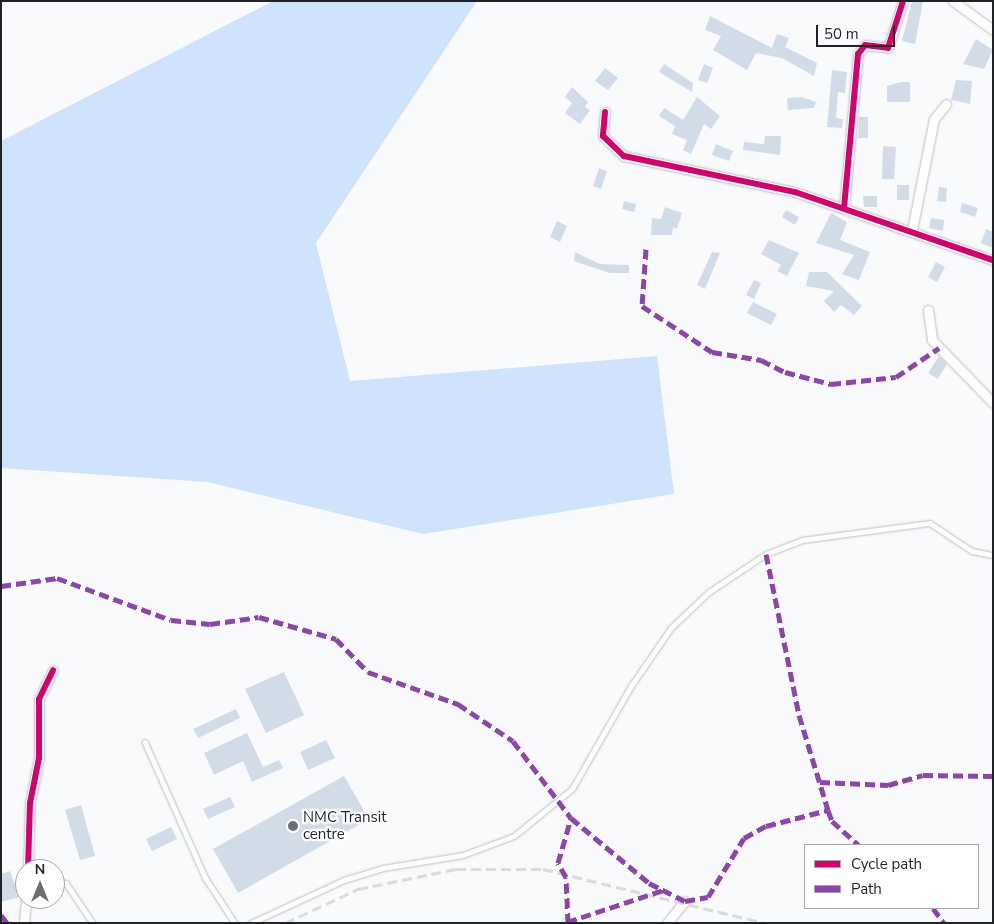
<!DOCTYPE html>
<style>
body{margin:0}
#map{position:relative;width:994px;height:924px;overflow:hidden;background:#f9fafc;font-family:"Nunito Sans",sans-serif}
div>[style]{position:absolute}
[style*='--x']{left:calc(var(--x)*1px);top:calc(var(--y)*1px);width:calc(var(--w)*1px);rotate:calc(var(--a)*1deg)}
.green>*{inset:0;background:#cfe3fd}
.building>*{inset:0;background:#d2dce9}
.roads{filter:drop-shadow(0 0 1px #bdbfc2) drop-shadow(0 0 1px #bdbfc2)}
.lane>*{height:4.5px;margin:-2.25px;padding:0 2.25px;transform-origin:2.25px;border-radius:2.25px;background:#fefeff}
.street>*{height:9px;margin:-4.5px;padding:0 4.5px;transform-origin:4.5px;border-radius:4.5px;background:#fefeff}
.rail>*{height:3px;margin-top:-1.5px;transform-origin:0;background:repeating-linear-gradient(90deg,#dbdbdd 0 10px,transparent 0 15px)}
.quiet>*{height:5px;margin-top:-2.5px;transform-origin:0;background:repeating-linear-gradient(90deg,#8e44ad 0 10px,transparent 0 15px)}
.cycleway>*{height:6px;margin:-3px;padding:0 3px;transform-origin:3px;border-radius:3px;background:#d6006c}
.dots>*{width:14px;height:14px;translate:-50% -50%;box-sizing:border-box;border:2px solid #fff;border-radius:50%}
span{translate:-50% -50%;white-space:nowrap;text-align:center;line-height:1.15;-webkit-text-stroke:4.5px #fff;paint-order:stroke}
.poi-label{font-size:15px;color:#1f2328}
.left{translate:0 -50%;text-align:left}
.frame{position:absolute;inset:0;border:2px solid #1f2328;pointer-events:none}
.legend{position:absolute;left:804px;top:844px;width:175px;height:65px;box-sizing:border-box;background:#fff;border:1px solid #a5a7a9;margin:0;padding:6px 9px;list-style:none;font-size:15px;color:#1f2328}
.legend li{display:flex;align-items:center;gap:10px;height:25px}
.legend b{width:25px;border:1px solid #a5a7a9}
.north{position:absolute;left:15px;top:859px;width:50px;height:50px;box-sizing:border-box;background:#fff;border:1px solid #a5a7a9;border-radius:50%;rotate:0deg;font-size:14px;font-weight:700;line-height:20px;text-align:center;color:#1f2328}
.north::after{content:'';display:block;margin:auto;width:18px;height:22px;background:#6b6e72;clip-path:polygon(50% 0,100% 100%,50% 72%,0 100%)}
.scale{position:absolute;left:816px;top:25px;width:79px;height:22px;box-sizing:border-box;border:2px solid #1f2328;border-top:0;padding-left:6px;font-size:15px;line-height:18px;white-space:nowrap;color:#1f2328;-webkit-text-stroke:4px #fff;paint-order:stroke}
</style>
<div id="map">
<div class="green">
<div style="clip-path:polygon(273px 1px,477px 1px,316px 243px,350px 381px,657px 356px,674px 494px,423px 534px,207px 482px,1px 468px,1px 141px)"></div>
</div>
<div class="building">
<div style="clip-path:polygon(912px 1px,923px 1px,915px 44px,902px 41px)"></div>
<div style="clip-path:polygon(710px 16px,772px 48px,777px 34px,789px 38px,785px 47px,817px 63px,814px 76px,782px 58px,756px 53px,747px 70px,713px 50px,721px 36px,705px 30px)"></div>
<div style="clip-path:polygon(976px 39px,993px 50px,984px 69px,963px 64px)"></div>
<div style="clip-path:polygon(664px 64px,693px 83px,692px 92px,659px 72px)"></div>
<div style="clip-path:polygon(704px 64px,713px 68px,707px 83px,698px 80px)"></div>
<div style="clip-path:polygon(605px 68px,618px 78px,608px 90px,595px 81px)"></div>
<div style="clip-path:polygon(832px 70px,847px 72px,845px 93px,838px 92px,836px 118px,843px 119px,842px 128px,827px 127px)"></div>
<div style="clip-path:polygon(956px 80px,972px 81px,970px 104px,951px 100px)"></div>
<div style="clip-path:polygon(901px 82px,910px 82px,910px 102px,887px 102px,887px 86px)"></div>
<div style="clip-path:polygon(572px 87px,588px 102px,585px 107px,590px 110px,580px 124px,565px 113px,572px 103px,565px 97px)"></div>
<div style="clip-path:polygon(697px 97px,720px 116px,711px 129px,704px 124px,691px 154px,683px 150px,687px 140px,672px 134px,675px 126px,659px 116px,664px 108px,683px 120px)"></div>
<div style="clip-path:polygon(802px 97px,816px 102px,814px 108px,788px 110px,787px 98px)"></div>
<div style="clip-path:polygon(859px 117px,868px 117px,868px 138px,858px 138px)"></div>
<div style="clip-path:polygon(765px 136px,781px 136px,780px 155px,743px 150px,744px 142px,764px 144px)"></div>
<div style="clip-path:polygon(716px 144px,733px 151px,729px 161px,712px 155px)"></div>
<div style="clip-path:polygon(883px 146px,896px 147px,894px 179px,882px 179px)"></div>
<div style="clip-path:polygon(599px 168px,607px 171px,601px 189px,593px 186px)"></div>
<div style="clip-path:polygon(897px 185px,909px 185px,909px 200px,897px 200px)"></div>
<div style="clip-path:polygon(939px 187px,947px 188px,946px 202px,937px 201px)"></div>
<div style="clip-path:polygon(863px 196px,877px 196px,877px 207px,864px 207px)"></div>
<div style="clip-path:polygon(624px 201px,636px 204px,634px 212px,622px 209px)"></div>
<div style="clip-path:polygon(962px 203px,978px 208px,975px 217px,960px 212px)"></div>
<div style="clip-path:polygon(665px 207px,682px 213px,677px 229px,673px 227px,672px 235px,651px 235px,652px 218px,661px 219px)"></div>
<div style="clip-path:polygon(786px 210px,799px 217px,795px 225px,782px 217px)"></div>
<div style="clip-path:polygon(831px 213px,847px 222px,840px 240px,870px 252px,859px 280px,842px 274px,854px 255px,816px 243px)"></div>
<div style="clip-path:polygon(931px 218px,944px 220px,943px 231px,929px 228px)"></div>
<div style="clip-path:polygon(557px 221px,567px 226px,560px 242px,550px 237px)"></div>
<div style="clip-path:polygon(986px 229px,993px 232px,993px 248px,981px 243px)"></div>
<div style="clip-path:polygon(769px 240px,799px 253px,787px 276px,777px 271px,781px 265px,761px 254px)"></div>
<div style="clip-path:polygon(575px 252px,600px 264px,629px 265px,629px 273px,610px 273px,574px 261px)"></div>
<div style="clip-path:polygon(712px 252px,720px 253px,705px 289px,697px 285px)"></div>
<div style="clip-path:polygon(936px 262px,945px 267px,937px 282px,928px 277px)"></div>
<div style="clip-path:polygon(809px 272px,827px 272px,862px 306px,854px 315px,841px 305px,834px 312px,824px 301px,834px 291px,806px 286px)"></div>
<div style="clip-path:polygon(754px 280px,761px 283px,754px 299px,746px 295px)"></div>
<div style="clip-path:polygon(753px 302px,777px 314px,771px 325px,747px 313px)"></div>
<div style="clip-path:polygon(939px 356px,947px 364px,938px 379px,928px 373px)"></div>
<div style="clip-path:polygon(284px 672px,304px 715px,266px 733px,245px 689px)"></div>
<div style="clip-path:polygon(236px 709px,240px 718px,198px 738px,193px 729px)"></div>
<div style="clip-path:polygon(247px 733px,263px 767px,279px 760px,283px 768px,252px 782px,243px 761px,214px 775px,204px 753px)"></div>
<div style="clip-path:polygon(326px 740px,335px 758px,308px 770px,300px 752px)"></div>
<div style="clip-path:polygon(344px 776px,369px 819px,238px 893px,213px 849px)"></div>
<div style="clip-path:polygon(230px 797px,235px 807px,208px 819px,203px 809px)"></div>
<div style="clip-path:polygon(81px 805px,95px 856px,80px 860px,65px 810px)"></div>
<div style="clip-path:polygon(171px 827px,177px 839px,152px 851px,146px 839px)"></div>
<div style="clip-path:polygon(10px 871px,19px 897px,1px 902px,1px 874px)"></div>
</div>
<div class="roads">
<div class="lane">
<div style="--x:145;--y:742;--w:148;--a:66"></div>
<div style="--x:205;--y:877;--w:55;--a:56.9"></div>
<div style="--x:55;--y:881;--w:11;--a:10"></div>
<div style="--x:66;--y:883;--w:48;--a:56"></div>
<div style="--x:251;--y:923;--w:102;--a:-24.8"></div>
<div style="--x:344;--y:880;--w:41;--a:-17.1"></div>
<div style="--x:383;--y:868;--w:81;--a:-9.2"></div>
<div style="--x:463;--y:855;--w:54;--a:-20.4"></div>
<div style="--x:514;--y:836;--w:75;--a:-39"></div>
<div style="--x:572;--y:789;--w:119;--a:-60.2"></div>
<div style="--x:631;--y:686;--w:70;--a:-55.4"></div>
<div style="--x:671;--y:628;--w:52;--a:-43.5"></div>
<div style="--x:709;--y:592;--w:69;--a:-33.7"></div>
<div style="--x:766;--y:554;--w:39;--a:-21"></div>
<div style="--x:802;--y:540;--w:129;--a:-7.6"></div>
<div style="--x:930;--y:523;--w:50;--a:33.7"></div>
<div style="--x:972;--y:551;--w:21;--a:11"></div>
</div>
<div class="street">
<div style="--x:953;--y:1;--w:49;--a:35.9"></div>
<div style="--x:605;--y:112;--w:24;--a:95"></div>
<div style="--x:603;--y:136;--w:29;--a:44"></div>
<div style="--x:624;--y:156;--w:175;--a:11.9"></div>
<div style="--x:795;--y:192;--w:209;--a:19"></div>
<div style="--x:844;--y:208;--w:155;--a:-84.8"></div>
<div style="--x:858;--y:54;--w:11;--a:-52"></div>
<div style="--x:865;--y:45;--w:23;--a:7"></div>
<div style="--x:888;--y:48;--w:49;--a:-72.3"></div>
<div style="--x:912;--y:230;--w:113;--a:-78.8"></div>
<div style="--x:934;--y:119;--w:19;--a:-51"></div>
<div style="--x:928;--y:310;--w:30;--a:82"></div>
<div style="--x:932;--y:340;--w:88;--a:45.9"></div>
<div style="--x:28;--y:869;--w:66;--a:-88.3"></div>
<div style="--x:30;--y:803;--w:46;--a:-78.7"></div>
<div style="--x:39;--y:758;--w:59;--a:-90"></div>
<div style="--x:39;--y:699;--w:32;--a:-64"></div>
<div style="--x:24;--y:923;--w:24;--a:-85"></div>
<div style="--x:567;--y:923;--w:1;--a:-90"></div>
<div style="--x:667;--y:923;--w:28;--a:-51"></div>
</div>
</div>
<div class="rail">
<div style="--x:285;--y:923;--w:81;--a:-25"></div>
<div style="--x:358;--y:889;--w:100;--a:-11.5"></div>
<div style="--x:456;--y:869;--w:87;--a:0"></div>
<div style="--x:543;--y:869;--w:228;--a:13.7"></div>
</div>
<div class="quiet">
<div style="--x:646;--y:249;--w:57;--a:94"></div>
<div style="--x:642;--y:306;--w:84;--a:33.3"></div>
<div style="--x:712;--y:352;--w:50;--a:9.3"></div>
<div style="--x:761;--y:360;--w:27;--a:27"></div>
<div style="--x:785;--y:372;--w:48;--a:14.6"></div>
<div style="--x:831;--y:384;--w:65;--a:-6.1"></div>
<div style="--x:896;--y:377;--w:52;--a:-34"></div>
<div style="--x:766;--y:554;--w:164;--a:78.4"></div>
<div style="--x:799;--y:715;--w:99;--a:73"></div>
<div style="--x:828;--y:810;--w:12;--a:70"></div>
<div style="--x:832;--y:821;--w:36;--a:42"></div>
<div style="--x:1;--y:586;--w:57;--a:-8.1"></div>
<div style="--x:57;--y:578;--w:121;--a:20.2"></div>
<div style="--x:171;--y:620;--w:39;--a:6"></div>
<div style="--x:210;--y:624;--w:49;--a:-8.1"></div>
<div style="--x:259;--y:617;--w:80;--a:15.9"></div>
<div style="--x:336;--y:639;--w:46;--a:45.9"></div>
<div style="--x:368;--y:672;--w:96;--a:19.6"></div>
<div style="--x:458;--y:704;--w:66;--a:33.9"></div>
<div style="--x:513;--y:741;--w:96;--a:53"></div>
<div style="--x:571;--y:818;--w:102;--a:39.8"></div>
<div style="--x:649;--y:883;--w:40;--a:26.6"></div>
<div style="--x:685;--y:901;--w:23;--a:-10"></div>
<div style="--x:708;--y:897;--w:69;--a:-58.6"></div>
<div style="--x:744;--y:838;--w:25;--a:-29"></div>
<div style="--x:766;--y:826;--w:64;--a:-14.5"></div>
<div style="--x:820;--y:782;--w:68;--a:2.5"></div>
<div style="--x:888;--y:785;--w:36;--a:-16"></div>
<div style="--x:923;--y:775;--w:70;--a:0.8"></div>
<div style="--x:933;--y:908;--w:19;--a:54"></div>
<div style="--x:1;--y:915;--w:10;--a:53"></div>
<div style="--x:567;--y:922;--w:102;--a:-18.3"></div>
<div style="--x:568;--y:923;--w:46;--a:-92.5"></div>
<div style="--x:566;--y:877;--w:16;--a:-120"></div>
<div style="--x:558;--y:863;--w:47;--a:-73.9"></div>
<div style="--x:762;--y:923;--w:1;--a:-90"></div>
</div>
<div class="cycleway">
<div style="--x:605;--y:112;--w:24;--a:95"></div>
<div style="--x:603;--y:136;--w:29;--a:44"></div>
<div style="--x:624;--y:156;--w:175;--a:11.9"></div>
<div style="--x:795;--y:192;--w:209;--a:19"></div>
<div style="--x:844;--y:208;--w:155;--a:-84.8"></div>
<div style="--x:858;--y:54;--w:11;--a:-52"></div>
<div style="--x:865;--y:45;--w:23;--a:7"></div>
<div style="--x:888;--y:48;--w:49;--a:-72.3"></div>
<div style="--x:28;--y:869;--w:66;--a:-88.3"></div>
<div style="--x:30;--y:803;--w:46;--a:-78.7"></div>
<div style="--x:39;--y:758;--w:59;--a:-90"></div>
<div style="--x:39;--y:699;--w:32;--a:-64"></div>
</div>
<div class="dots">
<div style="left:293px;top:826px;background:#6b6e72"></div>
</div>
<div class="poi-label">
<span class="left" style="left:303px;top:826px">NMC Transit<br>centre</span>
</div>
<div class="frame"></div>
<ul class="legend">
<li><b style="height:6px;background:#d6006c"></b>Cycle path</li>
<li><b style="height:6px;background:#8e44ad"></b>Path</li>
</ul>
<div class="north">N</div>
<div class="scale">50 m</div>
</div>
